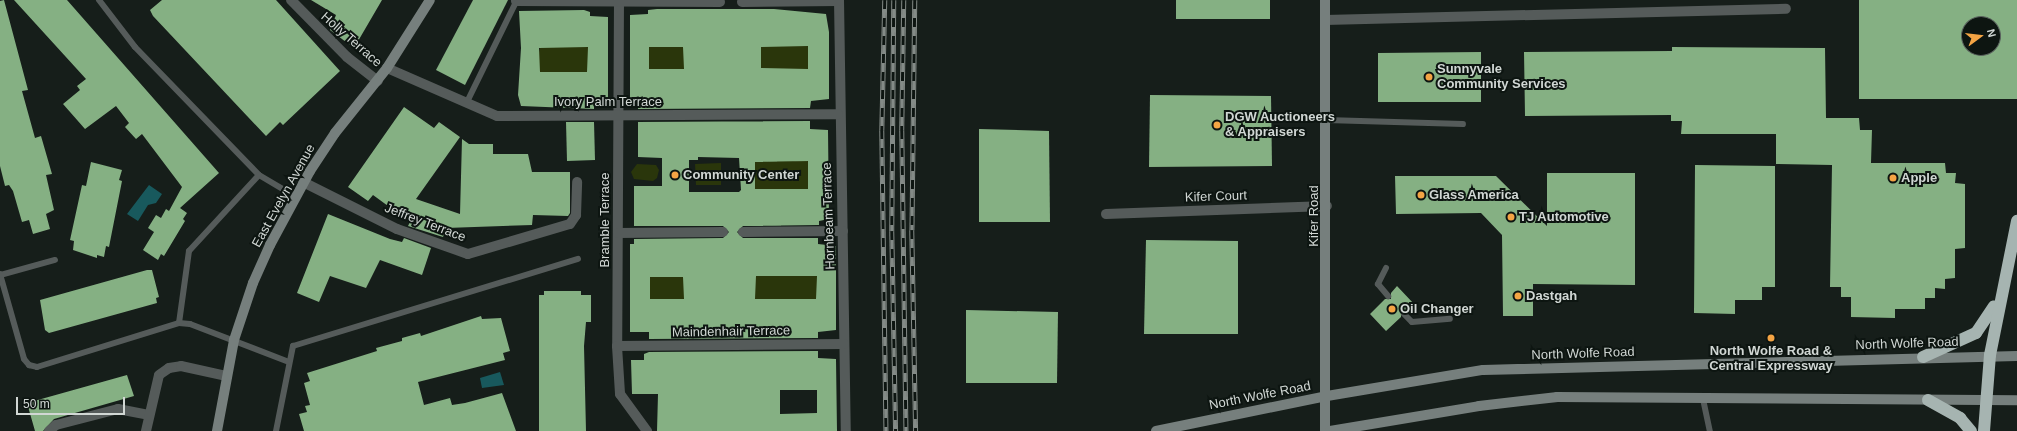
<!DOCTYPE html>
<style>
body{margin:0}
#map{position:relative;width:2017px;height:431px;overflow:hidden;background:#161e1a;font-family:Helvetica,sans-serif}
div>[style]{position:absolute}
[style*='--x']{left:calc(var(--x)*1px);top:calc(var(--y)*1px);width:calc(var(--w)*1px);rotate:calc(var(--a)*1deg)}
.green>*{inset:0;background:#2a360b}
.water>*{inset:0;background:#18595d}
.building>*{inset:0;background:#85b083}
.lane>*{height:6px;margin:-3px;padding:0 3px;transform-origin:3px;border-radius:3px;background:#555b5a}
.street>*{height:10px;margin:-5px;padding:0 5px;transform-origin:5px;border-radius:5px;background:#555b5a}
.secondary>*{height:10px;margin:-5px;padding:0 5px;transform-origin:5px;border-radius:5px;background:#767f7d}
.highway>*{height:12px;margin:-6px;padding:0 6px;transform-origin:6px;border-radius:6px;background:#a6b4b1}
.rail>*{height:4.5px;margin-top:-2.25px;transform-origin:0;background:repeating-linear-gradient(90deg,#0d1511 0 9px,#848b87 0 18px);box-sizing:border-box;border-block:1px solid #848b87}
.dots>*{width:11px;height:11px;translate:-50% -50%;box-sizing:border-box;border:2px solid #0d1511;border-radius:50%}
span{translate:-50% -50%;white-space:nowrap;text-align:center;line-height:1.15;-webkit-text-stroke:4px #0d1511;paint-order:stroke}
.street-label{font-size:13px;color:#d1d7d4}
.poi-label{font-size:13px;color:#d1d7d4;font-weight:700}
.left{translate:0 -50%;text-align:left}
.north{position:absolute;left:1961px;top:16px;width:40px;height:40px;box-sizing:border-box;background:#0d1511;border:1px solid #5b635f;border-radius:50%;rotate:75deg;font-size:11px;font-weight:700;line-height:16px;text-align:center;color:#d1d7d4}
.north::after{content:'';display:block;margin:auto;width:14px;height:18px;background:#f4a444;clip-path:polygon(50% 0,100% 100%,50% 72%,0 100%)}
.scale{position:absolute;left:16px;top:397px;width:109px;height:18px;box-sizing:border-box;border:2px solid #d1d7d4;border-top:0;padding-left:5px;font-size:12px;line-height:14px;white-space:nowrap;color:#d1d7d4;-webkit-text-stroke:3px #0d1511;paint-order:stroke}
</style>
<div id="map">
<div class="green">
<div style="clip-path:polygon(761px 41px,808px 41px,808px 74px,761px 68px)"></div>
<div style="clip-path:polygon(541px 43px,588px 43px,589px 74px,540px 74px,521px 52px,539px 52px)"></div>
<div style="clip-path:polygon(649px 44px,705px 44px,705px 71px,649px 72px)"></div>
<div style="clip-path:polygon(808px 156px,808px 194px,761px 195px,761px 189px,755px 189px,755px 162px)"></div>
<div style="clip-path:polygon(721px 163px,721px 185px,696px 185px,695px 164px)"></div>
<div style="clip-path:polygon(637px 164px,656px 165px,659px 170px,657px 178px,653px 181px,634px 179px,631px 172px)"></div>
<div style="clip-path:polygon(649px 274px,705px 274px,706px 301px,650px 302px)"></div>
<div style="clip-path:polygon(817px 274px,817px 302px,755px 299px,755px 276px)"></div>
</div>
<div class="water">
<div style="clip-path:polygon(149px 185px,162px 194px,156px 203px,148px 205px,138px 221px,127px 214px)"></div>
<div style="clip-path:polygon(500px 372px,504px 385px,482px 388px,480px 378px)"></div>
</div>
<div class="building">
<div style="clip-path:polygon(4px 0,28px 90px,22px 91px,35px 138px,41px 136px,52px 174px,46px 175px,54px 210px,46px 214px,50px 229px,33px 234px,29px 220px,22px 222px,13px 191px,9px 185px,5px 186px,0 166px,0 1px)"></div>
<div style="clip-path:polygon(14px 0,67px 0,219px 173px,180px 208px,187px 213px,183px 219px,185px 221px,164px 256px,161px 254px,158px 260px,143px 250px,154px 232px,148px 228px,156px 215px,161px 218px,166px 209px,169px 211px,182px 187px,142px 134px,136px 139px,125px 127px,129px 123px,116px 106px,85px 129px,63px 104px,80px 90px,77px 86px,86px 79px)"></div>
<div style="clip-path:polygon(162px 0,276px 0,340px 71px,283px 125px,280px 122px,266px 136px,153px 16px,150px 10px)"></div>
<div style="clip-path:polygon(311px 0,382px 0,354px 48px,330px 30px,336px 15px)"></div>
<div style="clip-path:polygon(473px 0,508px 0,465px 85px,436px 70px)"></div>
<div style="clip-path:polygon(1176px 0,1270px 0,1270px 19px,1176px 19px)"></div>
<div style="clip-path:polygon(evenodd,1859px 0,2017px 0,2017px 99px,1859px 99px,1859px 0,1969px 24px,1993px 24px,1993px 48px,1969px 48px,1969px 24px)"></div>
<div style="clip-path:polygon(evenodd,657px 9px,774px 9px,826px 14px,829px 32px,829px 99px,811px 101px,810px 108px,638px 109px,638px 102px,630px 102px,630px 15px,648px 14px,648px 10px,657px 9px,808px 46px,808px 69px,761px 68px,761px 47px,808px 46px,657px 9px,649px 47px,683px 47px,684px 69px,649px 69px,649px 47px)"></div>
<div style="clip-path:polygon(evenodd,584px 10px,590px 12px,590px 16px,608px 17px,608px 100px,594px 103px,594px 109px,521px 106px,518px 95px,521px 48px,519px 11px,584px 10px,588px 47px,587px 72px,540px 72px,539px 48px,588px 47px)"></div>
<div style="clip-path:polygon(1672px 47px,1825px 48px,1826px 118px,1859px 118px,1860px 130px,1872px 130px,1871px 163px,1945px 163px,1946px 173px,1956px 173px,1955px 183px,1965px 184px,1965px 248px,1955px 249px,1955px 278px,1945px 279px,1945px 289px,1935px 288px,1935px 298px,1925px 298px,1925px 309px,1895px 309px,1895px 318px,1851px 317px,1851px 297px,1841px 297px,1841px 287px,1830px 287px,1832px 165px,1776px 164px,1776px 134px,1681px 134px,1682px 121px,1671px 121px,1671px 115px,1525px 116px,1524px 52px,1672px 51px)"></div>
<div style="clip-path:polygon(1481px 52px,1481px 102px,1378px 102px,1378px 53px)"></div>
<div style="clip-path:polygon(1150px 95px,1271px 96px,1272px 166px,1149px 167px)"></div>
<div style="clip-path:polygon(404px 107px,434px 128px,439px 122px,460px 137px,416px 199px,460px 214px,462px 139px,469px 144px,493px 144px,493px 154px,528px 154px,532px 172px,570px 172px,570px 213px,568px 216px,533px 215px,532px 225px,446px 228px,443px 237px,408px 226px,410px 222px,373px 195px,368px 201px,348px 187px)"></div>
<div style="clip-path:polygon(evenodd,810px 121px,810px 129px,828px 130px,829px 219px,819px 221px,819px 225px,743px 226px,737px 232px,743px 238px,818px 238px,818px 244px,836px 246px,836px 330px,818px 332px,818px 338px,649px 339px,649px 332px,630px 332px,630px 244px,634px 244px,634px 239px,723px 238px,729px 232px,723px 226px,634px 226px,634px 186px,662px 186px,662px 158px,638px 157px,638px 122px,810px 121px,698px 157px,739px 158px,741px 190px,739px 192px,689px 192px,689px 160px,698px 160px,698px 157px,810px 121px,808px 161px,808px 189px,755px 189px,755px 162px,808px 161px,810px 121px,756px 276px,817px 276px,816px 299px,755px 299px,756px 276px,810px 121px,650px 277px,683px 277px,684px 299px,650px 299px,650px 277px)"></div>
<div style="clip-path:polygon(566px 122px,594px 122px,595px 160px,567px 161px)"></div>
<div style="clip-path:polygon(979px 129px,1049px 131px,1050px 222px,979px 222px)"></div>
<div style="clip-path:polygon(91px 162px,122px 170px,119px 180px,122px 181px,109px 247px,106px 246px,104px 257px,97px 255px,97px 258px,73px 250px,74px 241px,70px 240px,82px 185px,86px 186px)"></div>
<div style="clip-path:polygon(1695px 165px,1775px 166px,1775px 287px,1762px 287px,1762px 300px,1735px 300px,1735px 314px,1694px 313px)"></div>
<div style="clip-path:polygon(1547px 173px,1635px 173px,1635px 285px,1533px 284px,1533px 316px,1503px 316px,1502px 235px,1481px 213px,1396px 214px,1395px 176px,1496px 176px,1547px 226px)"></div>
<div style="clip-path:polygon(328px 214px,390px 239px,402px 242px,404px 238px,431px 248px,422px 275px,380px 260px,366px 288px,330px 276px,319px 302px,297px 293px)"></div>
<div style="clip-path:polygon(1146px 240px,1238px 241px,1238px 334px,1144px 334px)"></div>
<div style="clip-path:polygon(147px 270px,152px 270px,159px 297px,156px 298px,157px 303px,49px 333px,45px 330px,40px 300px)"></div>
<div style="clip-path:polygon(1397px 286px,1414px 304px,1407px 311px,1401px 311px,1401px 317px,1386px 331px,1370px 314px,1385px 299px,1391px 299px,1391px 293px)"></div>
<div style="clip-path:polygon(544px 291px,581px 291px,581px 295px,591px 295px,591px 322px,586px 322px,584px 346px,586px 431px,539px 431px,539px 295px,544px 295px)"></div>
<div style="clip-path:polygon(966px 310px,1058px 312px,1057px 383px,966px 383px)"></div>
<div style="clip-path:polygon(481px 316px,482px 319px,501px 318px,510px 351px,503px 353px,505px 360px,418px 382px,424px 405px,450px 398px,452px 405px,465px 403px,502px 393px,516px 431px,304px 431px,299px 414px,307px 412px,305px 406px,310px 405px,304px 383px,310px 381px,307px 373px,377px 351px,376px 348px,402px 341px,402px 338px,420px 333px,421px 336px)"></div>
<div style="clip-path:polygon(evenodd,818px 351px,818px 358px,836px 359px,837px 431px,657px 431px,658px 394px,632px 394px,631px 360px,644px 360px,644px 354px,649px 352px,818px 351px,780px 390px,817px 390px,817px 413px,780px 414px,780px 390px)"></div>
<div style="clip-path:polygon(127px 375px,134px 396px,54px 419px,43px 431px,35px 431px,27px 403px)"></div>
</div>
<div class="lane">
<div style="--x:99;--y:0;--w:59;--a:52.5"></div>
<div style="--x:135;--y:47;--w:178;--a:45.9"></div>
<div style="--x:259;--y:175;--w:43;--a:30.7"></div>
<div style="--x:466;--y:104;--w:116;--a:-63.9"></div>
<div style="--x:1326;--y:120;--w:137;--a:1.7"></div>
<div style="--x:1386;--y:268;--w:18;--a:117"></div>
<div style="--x:1378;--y:284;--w:16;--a:50"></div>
<div style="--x:0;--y:274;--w:88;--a:74.2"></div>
<div style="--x:24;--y:359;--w:8;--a:50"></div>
<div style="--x:29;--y:365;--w:8;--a:14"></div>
<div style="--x:37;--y:367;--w:149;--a:-17.2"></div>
<div style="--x:179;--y:323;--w:11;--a:5"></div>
<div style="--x:190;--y:324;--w:106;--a:21"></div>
<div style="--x:0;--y:275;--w:57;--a:-15.3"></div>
<div style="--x:1404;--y:314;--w:11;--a:45"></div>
<div style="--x:1412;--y:322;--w:38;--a:-5"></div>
<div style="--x:179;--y:323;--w:73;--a:-82.1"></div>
<div style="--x:189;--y:251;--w:103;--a:-47.4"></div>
<div style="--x:1703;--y:399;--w:33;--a:78"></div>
<div style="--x:276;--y:431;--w:87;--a:-78.7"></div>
<div style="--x:293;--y:346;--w:298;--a:-17"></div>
</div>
<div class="street">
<div style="--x:291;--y:0;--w:80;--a:45.5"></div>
<div style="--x:347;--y:57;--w:39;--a:38"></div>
<div style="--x:619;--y:0;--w:346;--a:90.3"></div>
<div style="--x:617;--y:346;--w:48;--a:86.4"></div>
<div style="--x:620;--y:394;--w:46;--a:53.9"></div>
<div style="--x:839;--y:0;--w:431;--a:89.1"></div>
<div style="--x:516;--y:1;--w:204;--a:0.3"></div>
<div style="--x:742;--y:2;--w:97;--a:-0.6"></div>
<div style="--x:1325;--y:20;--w:461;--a:-1.4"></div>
<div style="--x:387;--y:68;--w:120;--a:23.6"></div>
<div style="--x:497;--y:116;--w:341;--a:-0.3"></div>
<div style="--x:303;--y:182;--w:105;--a:26.6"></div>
<div style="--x:397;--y:229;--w:75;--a:19.4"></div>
<div style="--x:468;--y:254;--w:106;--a:-16.4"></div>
<div style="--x:570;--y:224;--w:11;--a:-56"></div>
<div style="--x:576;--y:215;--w:33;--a:-88"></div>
<div style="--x:1106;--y:214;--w:221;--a:-2.1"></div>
<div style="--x:743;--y:232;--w:100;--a:-0.6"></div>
<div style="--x:618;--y:233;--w:105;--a:-0.5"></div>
<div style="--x:617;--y:346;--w:227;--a:-0.5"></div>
<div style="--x:49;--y:431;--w:9;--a:-41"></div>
<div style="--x:56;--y:425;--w:64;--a:-14.5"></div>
<div style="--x:118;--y:409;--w:31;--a:11"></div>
<div style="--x:146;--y:431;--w:57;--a:-76.9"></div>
<div style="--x:159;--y:375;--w:12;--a:-35"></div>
<div style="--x:169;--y:368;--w:12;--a:-9"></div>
<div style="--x:181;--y:366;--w:47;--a:12.3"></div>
</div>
<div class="secondary">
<div style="--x:217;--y:431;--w:93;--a:-79.4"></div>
<div style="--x:234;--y:340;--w:60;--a:-71.6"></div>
<div style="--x:253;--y:283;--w:42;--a:-65.9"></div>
<div style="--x:270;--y:245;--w:84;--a:-61.6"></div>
<div style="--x:310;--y:171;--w:45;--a:-56.7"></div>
<div style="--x:335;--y:133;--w:83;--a:-51.3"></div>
<div style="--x:387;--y:68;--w:80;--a:-57.7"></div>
<div style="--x:1156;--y:431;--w:175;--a:-11.6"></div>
<div style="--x:1327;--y:396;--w:158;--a:-9.5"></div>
<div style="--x:1483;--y:370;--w:534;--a:-1.5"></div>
<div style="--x:1325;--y:431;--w:431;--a:-90"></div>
<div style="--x:1330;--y:431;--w:151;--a:-9.5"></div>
<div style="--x:1479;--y:406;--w:79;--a:-6.6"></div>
<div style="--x:1557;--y:397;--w:460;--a:0.4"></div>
</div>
<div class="highway">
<div style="--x:1923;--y:357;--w:58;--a:-24.4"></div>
<div style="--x:1976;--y:333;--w:32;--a:-56"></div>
<div style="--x:1928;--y:400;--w:37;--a:29"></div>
<div style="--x:1960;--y:418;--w:17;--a:50"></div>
<div style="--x:1984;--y:431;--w:76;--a:-85.5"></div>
<div style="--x:1990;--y:355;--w:137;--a:-78.6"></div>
</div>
<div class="rail">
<div style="--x:885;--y:0;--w:130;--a:91.3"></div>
<div style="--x:882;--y:130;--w:301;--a:89.2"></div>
<div style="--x:894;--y:0;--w:231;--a:90.5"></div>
<div style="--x:892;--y:231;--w:200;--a:88.9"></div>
<div style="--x:904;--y:0;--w:130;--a:90.9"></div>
<div style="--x:902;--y:130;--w:301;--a:89.2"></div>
<div style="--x:915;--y:0;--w:230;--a:90.7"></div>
<div style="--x:912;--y:230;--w:201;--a:88.9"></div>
</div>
<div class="dots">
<div style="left:1429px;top:77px;background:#f4a444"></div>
<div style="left:1217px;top:125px;background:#f4a444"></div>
<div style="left:675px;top:175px;background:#f4a444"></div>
<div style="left:1893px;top:178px;background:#f4a444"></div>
<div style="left:1421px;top:195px;background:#f4a444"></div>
<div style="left:1511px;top:217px;background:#f4a444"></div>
<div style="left:1518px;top:296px;background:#f4a444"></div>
<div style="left:1392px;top:309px;background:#f4a444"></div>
<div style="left:1771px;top:338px;background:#f4a444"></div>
</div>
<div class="street-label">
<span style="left:351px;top:40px;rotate:41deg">Holly Terrace</span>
<span style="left:608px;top:102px">Ivory Palm Terrace</span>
<span style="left:284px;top:196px;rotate:-61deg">East Evelyn Avenue</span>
<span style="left:1216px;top:197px;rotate:-2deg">Kifer Court</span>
<span style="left:829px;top:216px;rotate:-92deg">Hornbeam Terrace</span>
<span style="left:1314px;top:216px;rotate:-90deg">Kifer Road</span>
<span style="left:605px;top:220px;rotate:-90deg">Bramble Terrace</span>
<span style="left:425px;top:223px;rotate:21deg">Jeffrey Terrace</span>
<span style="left:731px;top:332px;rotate:-1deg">Maindenhair Terrace</span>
<span style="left:1907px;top:344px;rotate:-2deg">North Wolfe Road</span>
<span style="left:1583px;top:354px;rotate:-2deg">North Wolfe Road</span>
<span style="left:1260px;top:396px;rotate:-11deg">North Wolfe Road</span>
</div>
<div class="poi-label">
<span class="left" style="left:1437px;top:77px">Sunnyvale<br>Community Services</span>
<span class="left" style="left:1225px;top:125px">DGW Auctioneers<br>&amp; Appraisers</span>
<span class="left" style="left:683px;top:175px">Community Center</span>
<span class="left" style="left:1901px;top:178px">Apple</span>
<span class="left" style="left:1429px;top:195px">Glass America</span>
<span class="left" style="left:1519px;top:217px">TJ Automotive</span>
<span class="left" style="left:1526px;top:296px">Dastgah</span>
<span class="left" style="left:1400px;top:309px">Oil Changer</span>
<span style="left:1771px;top:359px">North Wolfe Road &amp;<br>Central Expressway</span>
</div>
<div class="north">N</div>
<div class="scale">50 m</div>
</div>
